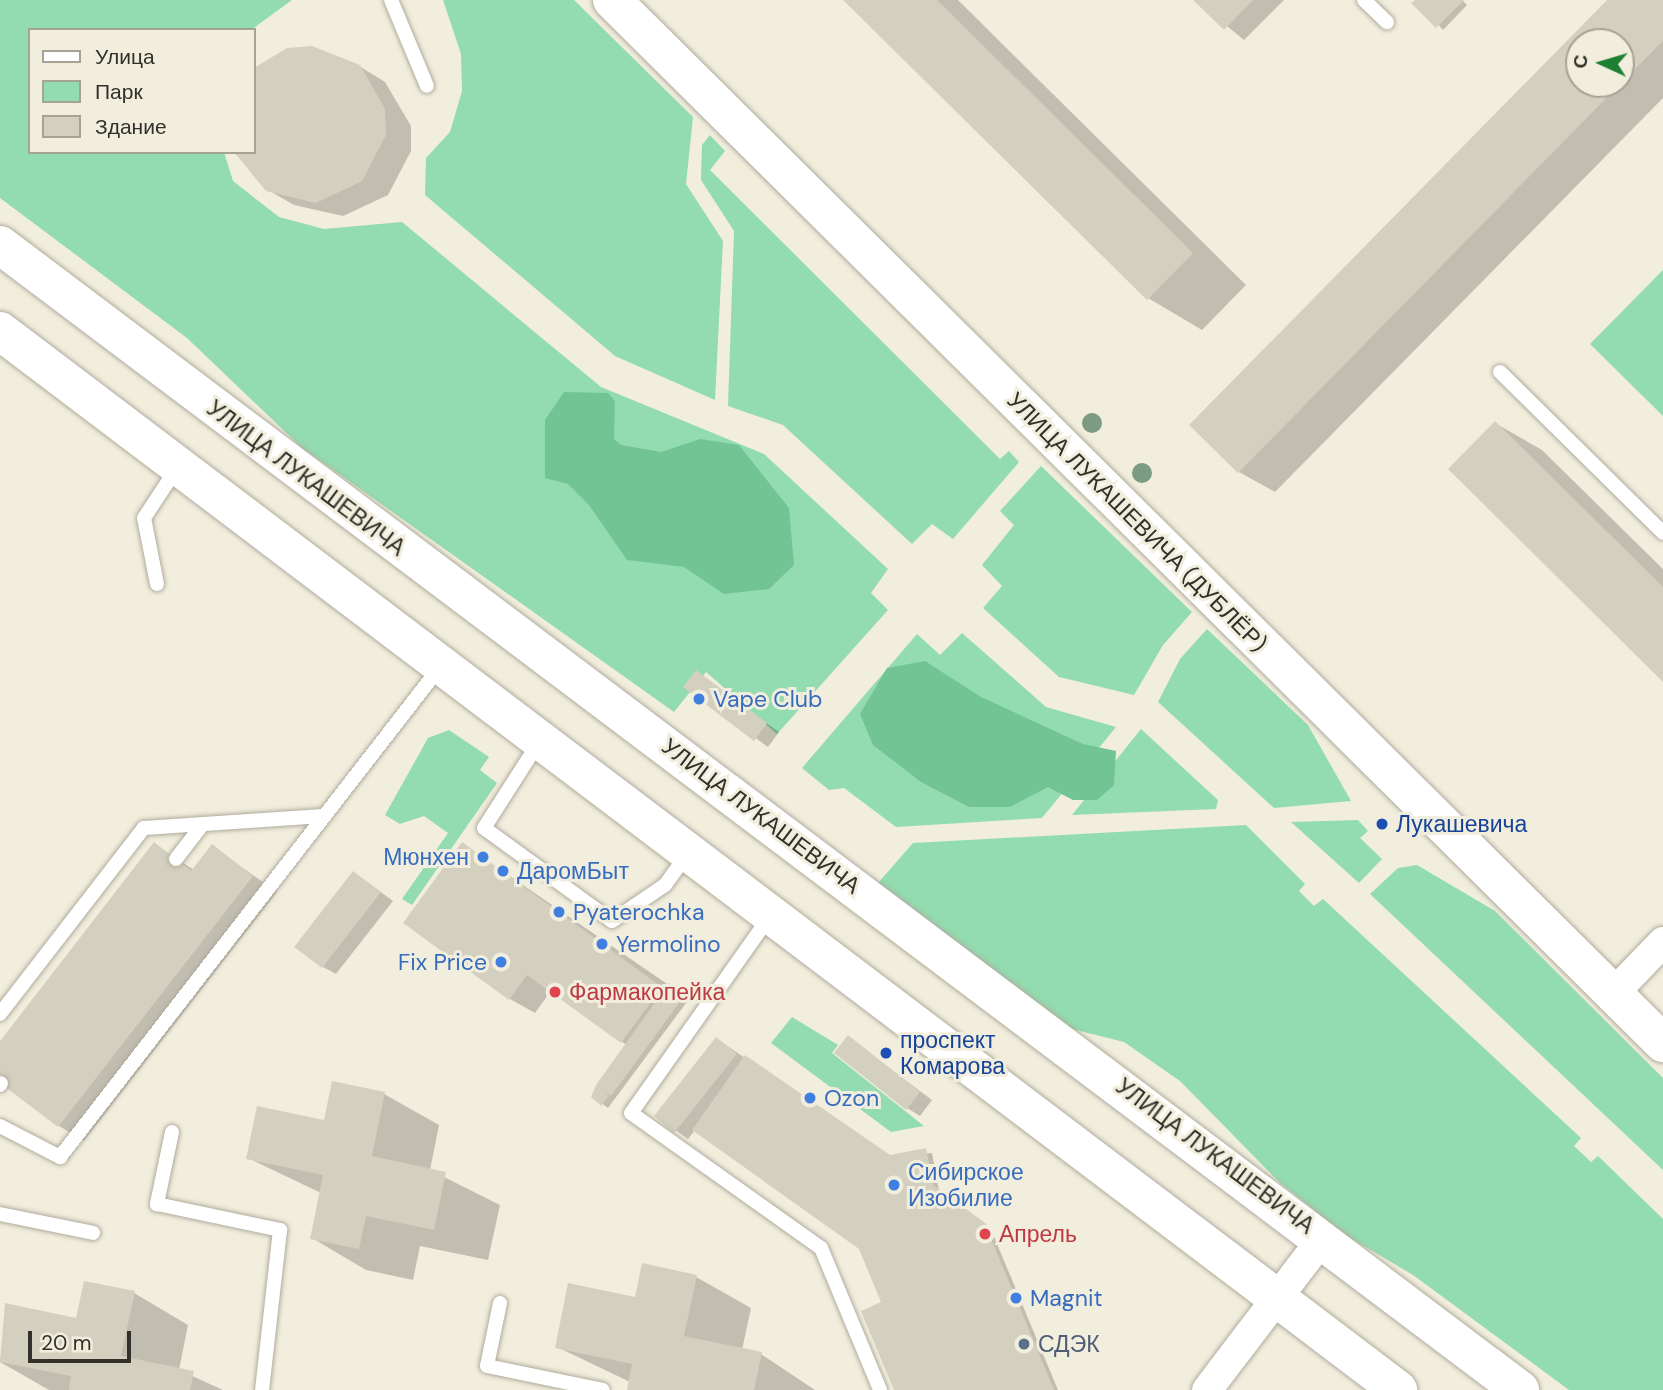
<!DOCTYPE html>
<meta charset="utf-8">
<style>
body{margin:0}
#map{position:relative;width:1663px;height:1390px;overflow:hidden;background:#f2eede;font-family:"DM Sans",sans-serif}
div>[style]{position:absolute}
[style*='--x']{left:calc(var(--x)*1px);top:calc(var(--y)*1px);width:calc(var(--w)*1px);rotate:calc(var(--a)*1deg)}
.green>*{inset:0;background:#93dbb0}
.forest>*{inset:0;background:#72c495}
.shadow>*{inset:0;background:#0003}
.building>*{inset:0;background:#d4d0c0}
.roads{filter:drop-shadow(0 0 2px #b0ac9d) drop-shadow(0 0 2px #b0ac9d)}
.lane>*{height:14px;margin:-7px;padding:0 7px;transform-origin:7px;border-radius:7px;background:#fff}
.street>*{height:30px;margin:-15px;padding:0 15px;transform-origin:15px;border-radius:15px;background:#fff}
.secondary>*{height:38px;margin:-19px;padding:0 19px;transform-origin:19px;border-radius:19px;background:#fff}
.primary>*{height:38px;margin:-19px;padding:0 19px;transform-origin:19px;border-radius:19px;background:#fff}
.trees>*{width:20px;height:20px;margin:-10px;border-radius:50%;background:#7b9b83}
.dots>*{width:19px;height:19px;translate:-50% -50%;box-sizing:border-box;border:4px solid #f2eede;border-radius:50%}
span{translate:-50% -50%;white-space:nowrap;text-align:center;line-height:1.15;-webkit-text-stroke:6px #f2eede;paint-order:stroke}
.street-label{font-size:23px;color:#31302a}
.shop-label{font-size:23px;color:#366cbe}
.left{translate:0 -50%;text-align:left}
.right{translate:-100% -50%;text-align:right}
.transit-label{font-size:23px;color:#164399}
.health-label{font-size:23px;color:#be3a42}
.service-label{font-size:23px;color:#4e5e75}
.legend{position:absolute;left:28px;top:28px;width:228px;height:126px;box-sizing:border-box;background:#f2eede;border:2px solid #a5a296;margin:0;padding:9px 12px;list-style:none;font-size:21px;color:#31302a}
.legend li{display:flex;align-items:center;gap:14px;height:35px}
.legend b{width:35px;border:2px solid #a5a296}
.north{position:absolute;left:1565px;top:28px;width:70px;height:70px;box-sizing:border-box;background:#f2eede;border:2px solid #a5a296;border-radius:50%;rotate:274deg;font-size:19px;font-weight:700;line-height:28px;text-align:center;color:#31302a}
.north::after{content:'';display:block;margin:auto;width:24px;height:32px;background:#1d7f31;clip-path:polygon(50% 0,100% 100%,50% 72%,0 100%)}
.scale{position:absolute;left:28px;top:1331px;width:103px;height:32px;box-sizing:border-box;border:4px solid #31302a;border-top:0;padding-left:9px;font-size:21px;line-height:24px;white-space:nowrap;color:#31302a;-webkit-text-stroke:5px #f2eede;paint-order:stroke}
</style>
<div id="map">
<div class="green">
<div style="clip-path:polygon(0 0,292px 0,251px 30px,30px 30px,30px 152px,224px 152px,233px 181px,279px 217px,324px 229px,402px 222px,601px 387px,764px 454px,888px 569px,871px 593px,888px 610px,777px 734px,706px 672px,674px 712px,301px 447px,187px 338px,0 198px)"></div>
<div style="clip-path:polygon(443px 0,574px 0,693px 117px,686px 184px,723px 241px,715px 400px,615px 356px,425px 195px,426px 158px,450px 132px,462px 91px,461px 54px)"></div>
<div style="clip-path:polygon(710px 135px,725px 151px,710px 170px,1000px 459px,1009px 451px,1019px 462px,953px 539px,932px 524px,912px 544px,783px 425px,728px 406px,734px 231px,701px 180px,702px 145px)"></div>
<div style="clip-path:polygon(1663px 270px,1663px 416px,1590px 344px)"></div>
<div style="clip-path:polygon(1041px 466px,1192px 612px,1163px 645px,1134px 695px,1059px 677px,983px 608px,1002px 586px,982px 565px,1014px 525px,1000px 511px)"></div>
<div style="clip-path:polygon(1207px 629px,1308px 725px,1351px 801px,1274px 808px,1158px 702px,1180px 659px)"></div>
<div style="clip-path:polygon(962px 633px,1046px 707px,1116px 727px,1042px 818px,896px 827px,844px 788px,829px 790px,802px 768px,917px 634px,940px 655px)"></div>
<div style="clip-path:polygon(1141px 729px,1218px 800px,1216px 809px,1072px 815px)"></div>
<div style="clip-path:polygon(449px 730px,489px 757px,480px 770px,497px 783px,412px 905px,402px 899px,448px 833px,424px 816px,400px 824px,385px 815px,428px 738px)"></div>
<div style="clip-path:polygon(1358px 820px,1368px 831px,1360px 838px,1382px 859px,1359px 883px,1291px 822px)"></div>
<div style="clip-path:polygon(1246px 825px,1305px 884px,1299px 891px,1314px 906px,1323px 899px,1581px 1138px,1574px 1146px,1591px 1162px,1598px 1156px,1663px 1219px,1663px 1390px,1569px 1390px,1413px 1275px,1347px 1236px,1279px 1182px,1180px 1081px,1124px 1042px,1068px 1028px,878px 883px,913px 843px)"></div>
<div style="clip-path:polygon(1417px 865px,1495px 911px,1663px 1078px,1663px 1170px,1370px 894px,1398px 868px)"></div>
<div style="clip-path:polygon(792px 1017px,838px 1045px,832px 1053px,924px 1126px,891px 1132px,771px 1043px)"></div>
</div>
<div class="forest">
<div style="clip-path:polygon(564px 392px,608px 393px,615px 401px,614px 439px,621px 445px,661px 452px,700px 439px,739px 445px,789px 508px,794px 565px,769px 589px,724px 594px,684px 567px,627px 560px,589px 505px,568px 484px,545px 478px,545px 420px)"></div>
<div style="clip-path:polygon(925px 661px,981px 697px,1083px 744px,1116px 751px,1114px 785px,1097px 800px,1073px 800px,1048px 787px,1010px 807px,969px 807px,921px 782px,873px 745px,860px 714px,887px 668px)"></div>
</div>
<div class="shadow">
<div style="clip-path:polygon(846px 0,958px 0,1246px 285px,1202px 330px,1148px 298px)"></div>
<div style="clip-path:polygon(1195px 0,1284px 0,1244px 40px)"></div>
<div style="clip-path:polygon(1417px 0,1462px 0,1467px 5px,1443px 30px)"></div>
<div style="clip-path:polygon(evenodd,1609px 0,1663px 0,1663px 98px,1275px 492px,1239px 472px,1609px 0,1579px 42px,1621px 42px,1621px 84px,1579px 84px,1579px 42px)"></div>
<div style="clip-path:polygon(287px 50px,359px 66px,385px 82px,411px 126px,411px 151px,388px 195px,343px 216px,294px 205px,268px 190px,254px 152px,254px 73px)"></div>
<div style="clip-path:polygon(1495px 423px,1542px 450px,1663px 569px,1663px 679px)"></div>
<div style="clip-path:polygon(696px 672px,779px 732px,768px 747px,685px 687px)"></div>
<div style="clip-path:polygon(154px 844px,194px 870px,212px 846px,277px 892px,84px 1141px,59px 1126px,0 1044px)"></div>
<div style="clip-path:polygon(463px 844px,689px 999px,608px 1108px,593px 1097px,628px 1046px,551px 991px,535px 1013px,510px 999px)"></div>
<div style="clip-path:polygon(366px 881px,393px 901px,336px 974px,323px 967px)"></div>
<div style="clip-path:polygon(849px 1038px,932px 1100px,920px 1116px,907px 1108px)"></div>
<div style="clip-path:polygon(717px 1039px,890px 1156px,932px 1153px,939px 1191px,990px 1227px,1058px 1390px,896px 1390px,885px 1306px,861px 1248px,695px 1130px,688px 1139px,656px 1116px)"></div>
<div style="clip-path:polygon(384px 1094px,439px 1125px,430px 1170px,500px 1205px,488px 1260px,420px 1246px,413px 1280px,366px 1270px,312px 1238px,321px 1193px,248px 1158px)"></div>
<div style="clip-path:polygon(696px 1277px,751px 1308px,742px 1350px,761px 1354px,815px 1390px,629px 1390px,630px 1382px,557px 1347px,637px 1299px)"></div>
<div style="clip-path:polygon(134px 1293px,188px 1325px,179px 1370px,223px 1390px,49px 1390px,0 1362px,7px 1305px,77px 1320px)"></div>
</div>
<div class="building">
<div style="clip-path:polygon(843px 0,937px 0,1193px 253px,1147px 300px)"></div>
<div style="clip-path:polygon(1193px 0,1253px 0,1224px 30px)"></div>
<div style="clip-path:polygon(1415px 0,1464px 0,1436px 28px,1411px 3px)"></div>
<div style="clip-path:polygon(1607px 0,1663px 0,1663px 41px,1621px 83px,1621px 42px,1579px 42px,1579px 84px,1620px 84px,1238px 473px,1189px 425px)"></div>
<div style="clip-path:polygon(312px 46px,360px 65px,385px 109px,386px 135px,362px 181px,316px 203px,266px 191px,234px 152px,254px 152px,254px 68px,287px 48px)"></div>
<div style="clip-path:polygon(1495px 421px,1663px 587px,1663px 682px,1448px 469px)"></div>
<div style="clip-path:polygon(696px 670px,767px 723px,754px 741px,683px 687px)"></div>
<div style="clip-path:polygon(154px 842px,191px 871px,212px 844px,253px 876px,58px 1127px,0 1083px,0 1041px)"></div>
<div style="clip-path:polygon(462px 842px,662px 987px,621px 1043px,527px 975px,509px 1000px,403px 923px)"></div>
<div style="clip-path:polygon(353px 871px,381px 892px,322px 968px,294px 947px)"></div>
<div style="clip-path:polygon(669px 983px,685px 995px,611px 1096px,602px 1090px,609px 1096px,601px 1106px,591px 1097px,596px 1085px)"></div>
<div style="clip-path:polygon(848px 1035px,920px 1092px,906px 1110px,834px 1053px)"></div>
<div style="clip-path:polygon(716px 1037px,737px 1054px,674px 1133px,654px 1116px)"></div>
<div style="clip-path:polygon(745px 1055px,890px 1155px,926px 1148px,933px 1185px,984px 1222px,1054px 1390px,894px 1390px,861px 1311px,881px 1302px,859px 1249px,692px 1130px)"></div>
<div style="clip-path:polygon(332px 1081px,385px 1092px,372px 1156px,446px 1172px,434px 1230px,366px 1216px,359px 1249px,310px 1239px,323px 1175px,246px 1159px,257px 1106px,324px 1120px)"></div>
<div style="clip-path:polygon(642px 1263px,697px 1275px,684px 1336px,762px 1352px,754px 1390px,627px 1390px,632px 1364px,555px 1348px,568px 1283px,635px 1297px)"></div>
<div style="clip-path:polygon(84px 1281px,135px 1291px,121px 1356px,194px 1371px,190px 1390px,69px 1390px,71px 1376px,0 1362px,5px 1303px,76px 1318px)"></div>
</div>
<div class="roads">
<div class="lane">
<div style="--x:391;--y:0;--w:93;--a:67.3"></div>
<div style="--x:1364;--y:0;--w:32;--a:44"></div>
<div style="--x:1500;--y:372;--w:229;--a:44.6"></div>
<div style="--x:157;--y:584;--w:67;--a:-101.1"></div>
<div style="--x:144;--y:518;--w:60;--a:-56.6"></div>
<div style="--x:539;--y:742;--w:102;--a:122.6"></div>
<div style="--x:484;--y:828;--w:158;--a:36"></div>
<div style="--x:612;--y:921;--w:64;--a:-34.2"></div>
<div style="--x:665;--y:885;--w:39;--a:-54"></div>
<div style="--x:176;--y:859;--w:44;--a:-52.4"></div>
<div style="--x:770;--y:916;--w:241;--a:125.2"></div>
<div style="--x:631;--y:1113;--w:233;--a:35.4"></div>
<div style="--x:821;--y:1248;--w:154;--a:67.4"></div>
<div style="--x:0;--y:1014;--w:235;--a:-52.3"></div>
<div style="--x:144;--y:828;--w:180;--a:-3.8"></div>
<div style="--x:0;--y:1085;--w:2;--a:-63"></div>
<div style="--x:0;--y:1126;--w:68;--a:27.3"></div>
<div style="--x:60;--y:1157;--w:620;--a:-52.21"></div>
<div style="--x:172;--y:1132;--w:74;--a:101.8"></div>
<div style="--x:157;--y:1204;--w:126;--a:11.9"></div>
<div style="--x:280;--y:1230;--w:161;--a:96.4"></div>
<div style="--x:0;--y:1214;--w:95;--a:11.5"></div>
<div style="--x:500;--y:1303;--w:64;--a:101.7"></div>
<div style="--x:487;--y:1366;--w:118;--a:11.7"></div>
</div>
<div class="street">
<div style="--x:1613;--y:994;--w:72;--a:-46.1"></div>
<div style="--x:1207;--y:1390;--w:191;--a:-52.7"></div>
</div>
<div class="secondary">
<div style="--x:612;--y:0;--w:1481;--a:44.78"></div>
</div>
<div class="primary">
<div style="--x:0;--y:245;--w:1903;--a:36.99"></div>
<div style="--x:0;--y:331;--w:1754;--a:37.14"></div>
</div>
</div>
<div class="trees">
<div style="left:1092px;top:423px"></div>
<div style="left:1142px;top:473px"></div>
</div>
<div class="dots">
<div style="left:699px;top:699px;background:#3f7fe0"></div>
<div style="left:1382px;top:824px;background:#1a4fb4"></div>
<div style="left:483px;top:857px;background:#3f7fe0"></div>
<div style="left:503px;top:871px;background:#3f7fe0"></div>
<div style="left:559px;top:912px;background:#3f7fe0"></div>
<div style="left:602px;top:944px;background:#3f7fe0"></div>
<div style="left:501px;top:962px;background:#3f7fe0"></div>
<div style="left:555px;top:992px;background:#e0444e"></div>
<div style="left:886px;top:1053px;background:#1a4fb4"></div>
<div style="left:810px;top:1098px;background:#3f7fe0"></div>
<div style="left:894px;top:1185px;background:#3f7fe0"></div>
<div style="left:985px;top:1234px;background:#e0444e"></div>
<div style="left:1016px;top:1298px;background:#3f7fe0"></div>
<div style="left:1024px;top:1344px;background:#5c6f8a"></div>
</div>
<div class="street-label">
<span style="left:306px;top:478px;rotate:37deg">УЛИЦА ЛУКАШЕВИЧА</span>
<span style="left:1137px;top:522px;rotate:45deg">УЛИЦА ЛУКАШЕВИЧА (ДУБЛЁР)</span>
<span style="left:761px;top:816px;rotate:37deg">УЛИЦА ЛУКАШЕВИЧА</span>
<span style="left:1215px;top:1156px;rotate:37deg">УЛИЦА ЛУКАШЕВИЧА</span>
</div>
<div class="shop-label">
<span class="left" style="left:713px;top:699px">Vape Club</span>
<span class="right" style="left:469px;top:857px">Мюнхен</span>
<span class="left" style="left:517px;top:871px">ДаромБыт</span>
<span class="left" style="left:573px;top:912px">Pyaterochka</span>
<span class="left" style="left:616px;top:944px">Yermolino</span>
<span class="right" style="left:487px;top:962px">Fix Price</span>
<span class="left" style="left:824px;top:1098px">Ozon</span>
<span class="left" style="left:908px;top:1185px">Сибирское<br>Изобилие</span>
<span class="left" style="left:1030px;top:1298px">Magnit</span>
</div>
<div class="transit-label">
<span class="left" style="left:1396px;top:824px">Лукашевича</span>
<span class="left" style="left:900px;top:1053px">проспект<br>Комарова</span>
</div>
<div class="health-label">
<span class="left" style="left:569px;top:992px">Фармакопейка</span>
<span class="left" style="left:999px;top:1234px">Апрель</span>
</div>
<div class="service-label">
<span class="left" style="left:1038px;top:1344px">СДЭК</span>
</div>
<ul class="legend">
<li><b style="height:9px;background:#fff"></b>Улица</li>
<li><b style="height:19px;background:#93dbb0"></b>Парк</li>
<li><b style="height:19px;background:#d4d0c0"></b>Здание</li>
</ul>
<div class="north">С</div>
<div class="scale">20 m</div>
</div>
